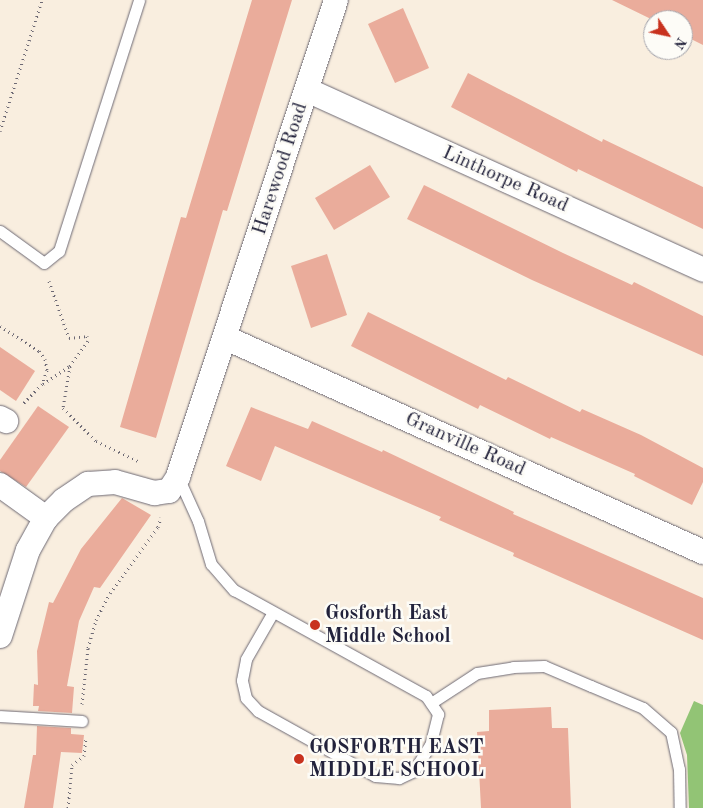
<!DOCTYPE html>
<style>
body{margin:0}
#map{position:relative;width:703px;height:808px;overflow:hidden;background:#f9eedf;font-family:"Old Standard TT",serif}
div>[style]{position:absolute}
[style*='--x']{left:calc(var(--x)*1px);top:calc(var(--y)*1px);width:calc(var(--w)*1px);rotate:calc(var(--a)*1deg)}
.green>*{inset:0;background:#92c475}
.building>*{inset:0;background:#eaac9b}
.path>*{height:3px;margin-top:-1.5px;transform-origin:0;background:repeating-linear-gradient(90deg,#6d6974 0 1px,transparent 0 5px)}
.roads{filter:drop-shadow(0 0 1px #6d6974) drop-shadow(0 0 1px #6d6974)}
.lane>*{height:11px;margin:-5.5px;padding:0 5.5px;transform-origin:5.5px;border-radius:5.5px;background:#fff}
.street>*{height:24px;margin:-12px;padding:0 12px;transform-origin:12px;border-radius:12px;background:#fff}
.dots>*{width:14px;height:14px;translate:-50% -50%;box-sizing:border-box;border:2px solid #fdfcf7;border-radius:50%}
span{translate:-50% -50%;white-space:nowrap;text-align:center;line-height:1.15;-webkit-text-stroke:5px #fdfcf7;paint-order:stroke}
.street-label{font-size:20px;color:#22223b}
.poi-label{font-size:20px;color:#22223b;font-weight:700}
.left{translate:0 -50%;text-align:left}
.north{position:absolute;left:643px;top:10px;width:50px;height:50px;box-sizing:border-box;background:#fdfcf7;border:1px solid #a5a5ac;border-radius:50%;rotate:124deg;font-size:14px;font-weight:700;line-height:20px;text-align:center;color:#22223b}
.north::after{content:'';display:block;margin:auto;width:18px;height:22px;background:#c8321e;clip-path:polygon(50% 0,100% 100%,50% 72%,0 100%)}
</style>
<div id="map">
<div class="green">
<div style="clip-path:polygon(694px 701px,703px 705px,703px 808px,689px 808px,687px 755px,680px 733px)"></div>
</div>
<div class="building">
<div style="clip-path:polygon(252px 0,292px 0,227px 211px,223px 210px,156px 438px,120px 427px,181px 217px,186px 218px)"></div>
<div style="clip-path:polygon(612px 0,703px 0,703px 45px,683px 35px,683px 20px,653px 20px)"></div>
<div style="clip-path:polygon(403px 8px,429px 68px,395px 83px,368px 24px)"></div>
<div style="clip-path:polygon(468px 73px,602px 142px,603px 139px,703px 187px,703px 229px,578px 169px,577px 172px,451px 107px)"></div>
<div style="clip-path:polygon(370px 165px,390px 197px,334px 230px,315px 198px)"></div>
<div style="clip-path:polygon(424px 185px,563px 253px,632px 285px,634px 282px,703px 316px,703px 356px,532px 280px,407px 219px)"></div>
<div style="clip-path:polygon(327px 254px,347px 315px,311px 328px,291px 266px)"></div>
<div style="clip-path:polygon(368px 312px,506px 380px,508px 377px,580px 412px,582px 409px,641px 435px,703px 468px,703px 482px,692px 505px,634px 476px,635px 474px,551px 437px,550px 439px,480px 405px,478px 409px,351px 346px)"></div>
<div style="clip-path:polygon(0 347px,35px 371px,16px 401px,0 390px)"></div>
<div style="clip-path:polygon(38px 406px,69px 427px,26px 487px,0 471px,0 460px)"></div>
<div style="clip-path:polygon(251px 407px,308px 429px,312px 421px,382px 452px,383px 450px,514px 512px,513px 514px,703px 598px,703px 640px,513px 556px,514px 553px,439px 520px,441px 517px,275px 446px,261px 481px,226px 466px)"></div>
<div style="clip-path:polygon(122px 498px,151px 515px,100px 588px,94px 587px,79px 621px,67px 686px,74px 687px,72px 713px,38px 711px,39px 706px,33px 706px,34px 684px,38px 685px,37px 651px,49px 602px,53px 603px,81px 549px)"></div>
<div style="clip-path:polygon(551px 707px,552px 728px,568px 728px,571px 808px,481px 808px,477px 732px,489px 731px,489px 710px)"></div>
<div style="clip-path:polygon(37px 726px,71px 728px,71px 734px,84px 735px,82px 753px,61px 752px,53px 808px,24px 808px,33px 755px,36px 755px)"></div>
</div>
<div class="path">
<div style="--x:0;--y:131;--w:138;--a:-72.2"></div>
<div style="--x:49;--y:281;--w:60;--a:70.7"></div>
<div style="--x:69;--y:338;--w:18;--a:-6"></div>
<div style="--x:87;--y:336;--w:5;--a:79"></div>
<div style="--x:88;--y:341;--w:31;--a:126"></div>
<div style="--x:70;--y:366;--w:43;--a:99.5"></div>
<div style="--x:63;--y:408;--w:47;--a:45"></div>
<div style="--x:96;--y:441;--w:47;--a:25.5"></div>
<div style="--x:0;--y:326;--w:46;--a:32.7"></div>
<div style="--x:39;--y:351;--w:10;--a:53"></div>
<div style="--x:45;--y:359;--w:11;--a:80"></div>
<div style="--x:47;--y:370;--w:15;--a:110"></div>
<div style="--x:42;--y:384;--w:29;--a:134"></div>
<div style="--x:43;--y:384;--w:32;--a:-34"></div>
<div style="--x:82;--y:704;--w:56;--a:-83.9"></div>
<div style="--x:88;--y:648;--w:29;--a:-74"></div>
<div style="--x:96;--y:620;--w:30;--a:-63"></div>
<div style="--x:110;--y:593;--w:82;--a:-54"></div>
<div style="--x:158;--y:527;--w:10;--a:-73"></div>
<div style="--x:68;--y:808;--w:43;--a:-84.7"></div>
<div style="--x:72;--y:765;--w:15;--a:-37"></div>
<div style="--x:84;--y:756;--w:19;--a:-84"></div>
</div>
<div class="roads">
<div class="lane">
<div style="--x:0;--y:231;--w:54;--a:36"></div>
<div style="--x:44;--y:263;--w:19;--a:-39"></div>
<div style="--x:59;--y:251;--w:263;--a:-72.3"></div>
<div style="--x:178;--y:477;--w:48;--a:65.6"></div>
<div style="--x:198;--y:521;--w:45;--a:73.2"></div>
<div style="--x:211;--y:564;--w:35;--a:49"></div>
<div style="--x:234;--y:590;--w:219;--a:28.9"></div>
<div style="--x:426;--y:696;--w:22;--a:56"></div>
<div style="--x:438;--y:714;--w:32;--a:104"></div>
<div style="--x:430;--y:745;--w:31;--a:122"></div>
<div style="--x:414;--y:771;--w:17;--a:155"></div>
<div style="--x:399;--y:778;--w:24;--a:-175"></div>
<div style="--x:375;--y:776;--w:134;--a:-150.9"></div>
<div style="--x:258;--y:711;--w:18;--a:-133"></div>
<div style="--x:246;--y:698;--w:18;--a:-103"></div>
<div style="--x:242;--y:680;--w:21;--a:-79"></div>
<div style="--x:246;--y:659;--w:54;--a:-60.1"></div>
<div style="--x:431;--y:703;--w:55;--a:-33.1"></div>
<div style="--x:477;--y:673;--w:36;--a:-9"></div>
<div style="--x:513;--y:667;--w:31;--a:-2"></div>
<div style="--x:544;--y:666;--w:51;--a:23.1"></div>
<div style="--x:591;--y:686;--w:56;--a:22.9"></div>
<div style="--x:643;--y:708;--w:37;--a:41"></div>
<div style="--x:671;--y:732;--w:38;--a:78"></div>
<div style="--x:679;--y:769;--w:39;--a:89"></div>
<div style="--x:0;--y:716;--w:82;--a:3.5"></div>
</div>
<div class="street">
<div style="--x:307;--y:90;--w:435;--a:24.4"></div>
<div style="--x:226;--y:338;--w:523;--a:24.16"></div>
<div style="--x:0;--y:418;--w:7;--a:27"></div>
<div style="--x:0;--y:485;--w:57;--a:35.7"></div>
<div style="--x:0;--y:636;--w:90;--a:-72"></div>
<div style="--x:28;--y:550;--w:37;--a:-61"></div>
<div style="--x:46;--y:518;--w:25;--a:-45"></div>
<div style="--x:64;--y:500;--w:29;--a:-34"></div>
<div style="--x:88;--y:484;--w:27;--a:-4"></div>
<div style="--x:115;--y:482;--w:41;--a:15.8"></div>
<div style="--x:154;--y:493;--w:15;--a:-8"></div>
<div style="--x:169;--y:491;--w:17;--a:-57"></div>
<div style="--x:178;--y:477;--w:502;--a:-71.67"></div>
</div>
</div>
<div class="dots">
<div style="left:315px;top:625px;background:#c8321e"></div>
<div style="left:299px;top:759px;background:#c8321e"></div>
</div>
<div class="street-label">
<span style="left:281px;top:169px;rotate:-72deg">Harewood Road</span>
<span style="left:505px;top:180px;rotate:24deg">Linthorpe Road</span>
<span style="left:465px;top:445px;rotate:24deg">Granville Road</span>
</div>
<div class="poi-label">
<span class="left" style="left:325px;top:626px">Gosforth East<br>Middle School</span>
<span class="left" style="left:309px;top:760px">GOSFORTH EAST<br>MIDDLE SCHOOL</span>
</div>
<div class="north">N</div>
</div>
